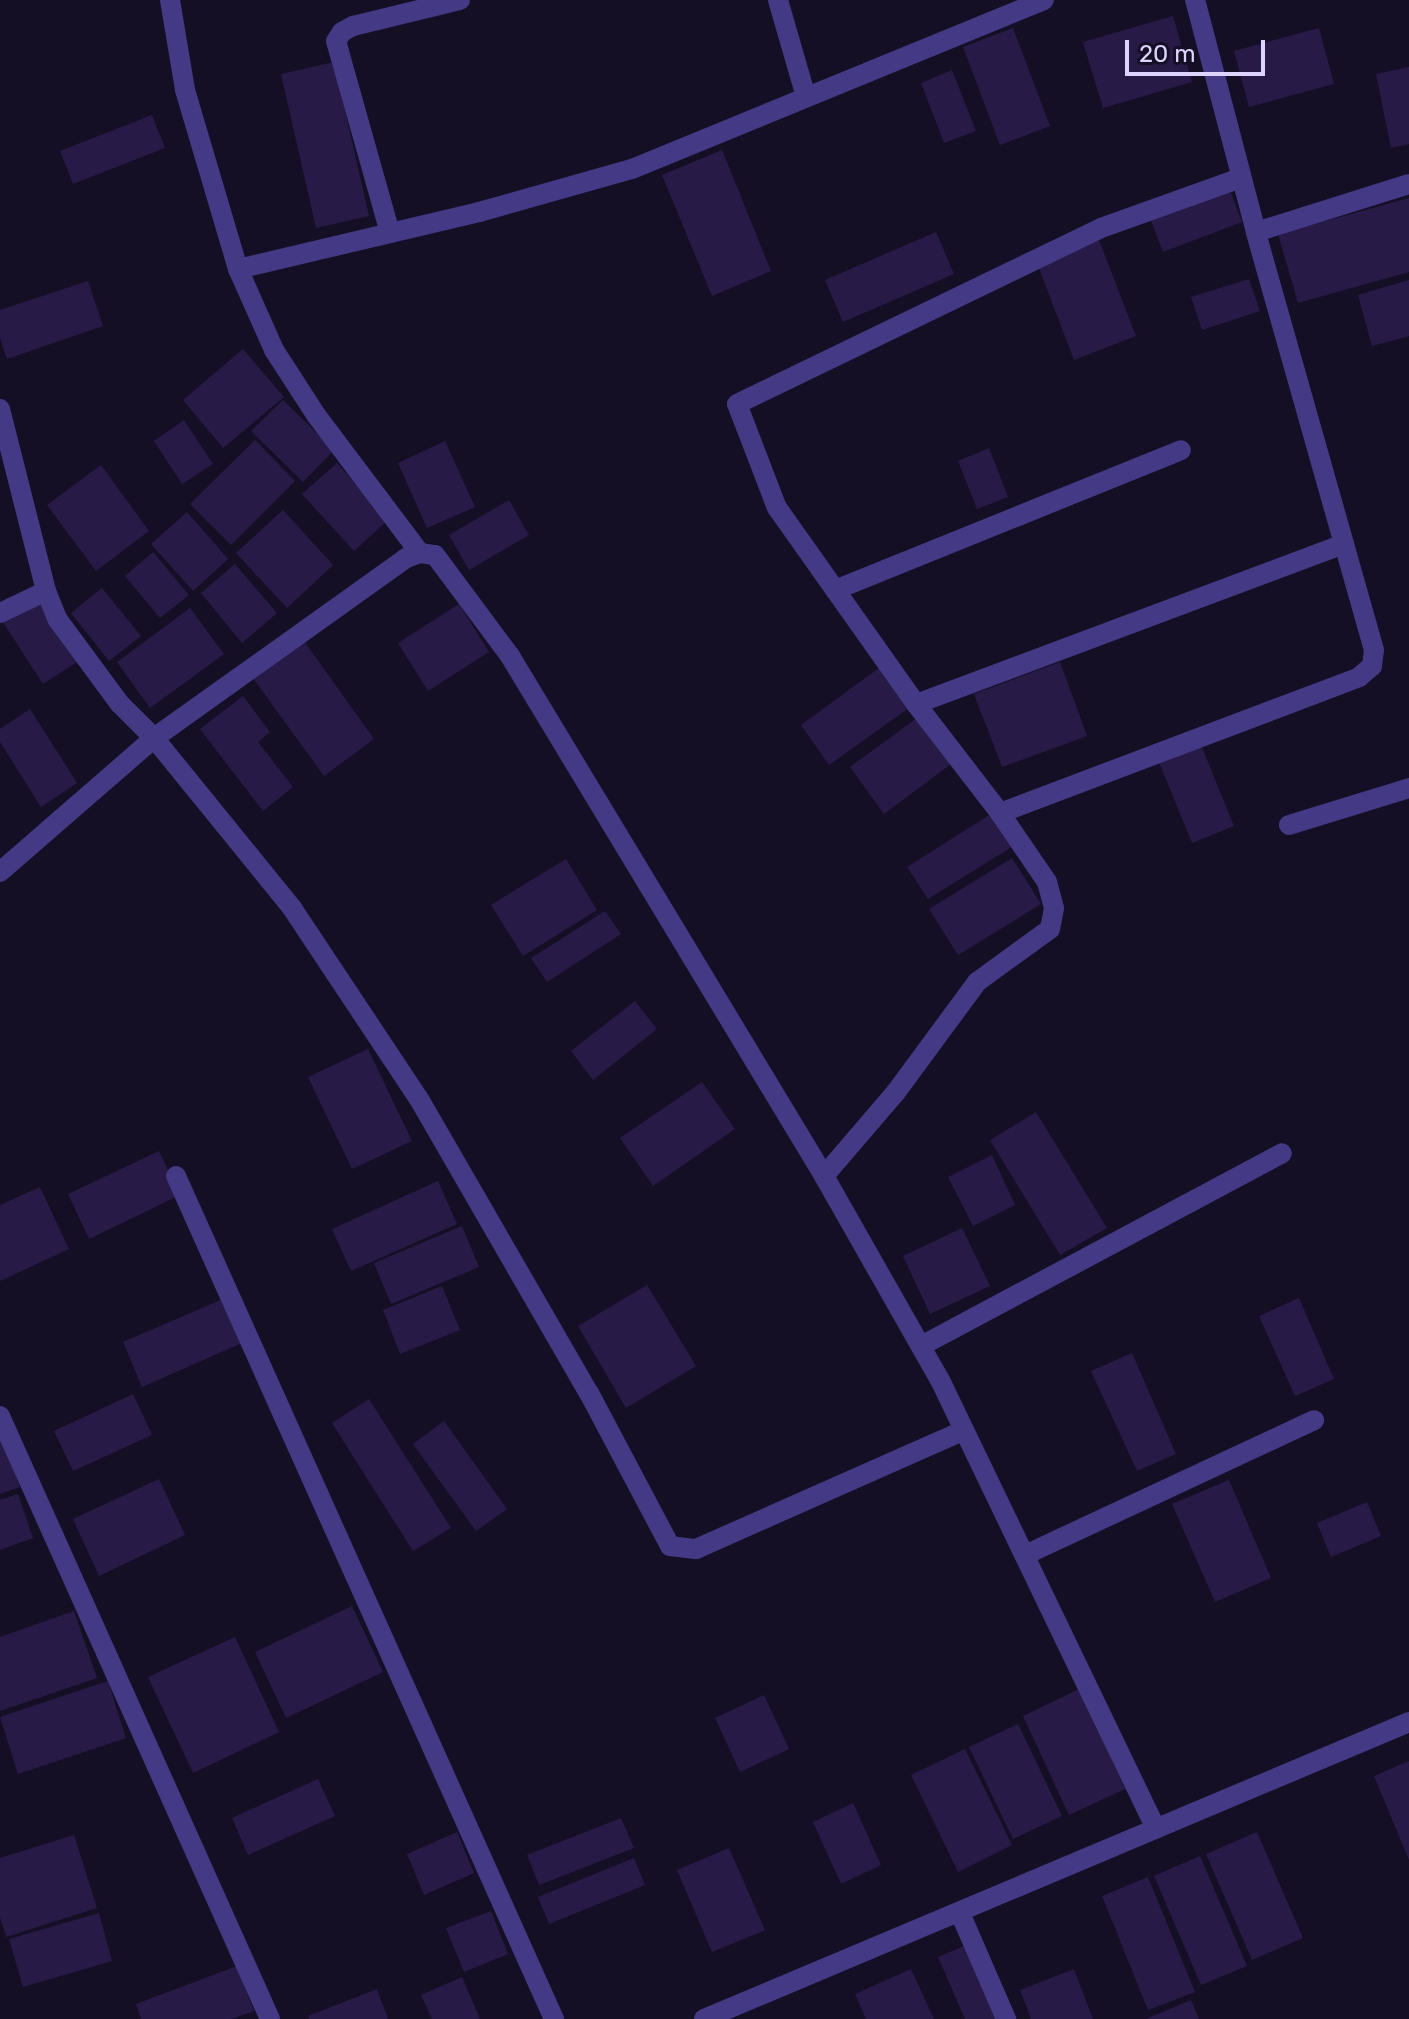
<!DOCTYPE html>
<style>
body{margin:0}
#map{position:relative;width:1409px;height:2019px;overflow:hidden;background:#150f25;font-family:Rubik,sans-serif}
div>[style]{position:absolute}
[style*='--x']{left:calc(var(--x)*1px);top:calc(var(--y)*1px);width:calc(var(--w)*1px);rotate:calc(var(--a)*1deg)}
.building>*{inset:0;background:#281a47}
.minor>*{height:20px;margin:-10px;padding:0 10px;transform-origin:10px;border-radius:10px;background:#433985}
span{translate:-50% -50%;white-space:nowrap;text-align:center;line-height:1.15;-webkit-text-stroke:6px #150f25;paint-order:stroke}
.scale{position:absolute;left:1125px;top:40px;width:140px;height:36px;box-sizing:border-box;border:4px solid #dcd3ff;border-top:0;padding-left:10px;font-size:24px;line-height:28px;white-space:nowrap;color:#dcd3ff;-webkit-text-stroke:6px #150f25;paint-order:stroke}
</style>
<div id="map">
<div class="building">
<div style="clip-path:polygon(1173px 16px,1192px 82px,1103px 108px,1083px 42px)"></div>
<div style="clip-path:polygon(1013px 28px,1050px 126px,1000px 145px,963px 47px)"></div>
<div style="clip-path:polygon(1319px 28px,1334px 84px,1249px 107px,1234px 51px)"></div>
<div style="clip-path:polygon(334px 62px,369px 216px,316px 228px,281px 74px)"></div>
<div style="clip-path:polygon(1409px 67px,1409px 144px,1391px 148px,1376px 74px)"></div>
<div style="clip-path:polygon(952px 70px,976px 131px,944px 143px,921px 83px)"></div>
<div style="clip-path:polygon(152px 115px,165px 148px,73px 184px,60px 151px)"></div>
<div style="clip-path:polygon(722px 150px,771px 271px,712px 296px,662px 175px)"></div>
<div style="clip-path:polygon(1229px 188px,1242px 222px,1163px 252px,1150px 218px)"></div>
<div style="clip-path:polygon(1409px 198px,1409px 272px,1298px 303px,1278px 234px)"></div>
<div style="clip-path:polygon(936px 232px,954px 274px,843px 322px,825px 280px)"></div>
<div style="clip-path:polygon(1099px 240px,1136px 336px,1074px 360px,1037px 263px)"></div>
<div style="clip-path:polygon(1249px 279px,1260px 311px,1202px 330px,1191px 297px)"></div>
<div style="clip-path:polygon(1409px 280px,1409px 336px,1372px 346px,1358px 295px)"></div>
<div style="clip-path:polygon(88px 281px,103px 326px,7px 359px,0 338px,0 310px)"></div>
<div style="clip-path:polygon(243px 349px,284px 397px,223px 448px,183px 400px)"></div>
<div style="clip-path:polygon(283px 400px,334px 450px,303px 482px,251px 431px)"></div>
<div style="clip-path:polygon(184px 420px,213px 464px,182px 484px,154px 441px)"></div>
<div style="clip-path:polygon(255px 440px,295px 481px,231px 545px,190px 504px)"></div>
<div style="clip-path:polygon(445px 441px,475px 507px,427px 528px,398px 463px)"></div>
<div style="clip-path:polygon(989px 448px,1008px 497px,977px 509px,958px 461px)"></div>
<div style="clip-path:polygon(337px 463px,388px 520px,354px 551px,302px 494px)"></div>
<div style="clip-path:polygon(101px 465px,149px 531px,96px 571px,47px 505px)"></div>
<div style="clip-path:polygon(509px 500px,529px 535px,469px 570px,449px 535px)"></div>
<div style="clip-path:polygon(283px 510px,333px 565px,287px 608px,236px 553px)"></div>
<div style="clip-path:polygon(187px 512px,228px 559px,193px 591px,151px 544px)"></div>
<div style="clip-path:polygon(153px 552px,189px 595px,160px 618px,125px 576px)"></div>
<div style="clip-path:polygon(235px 564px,277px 613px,242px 643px,201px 593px)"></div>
<div style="clip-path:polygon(102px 588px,141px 636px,109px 661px,71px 613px)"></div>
<div style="clip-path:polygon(38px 600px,77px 662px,43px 684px,3px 622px)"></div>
<div style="clip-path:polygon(459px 604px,489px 652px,428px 691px,398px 643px)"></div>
<div style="clip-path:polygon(190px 608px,224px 654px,150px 708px,117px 662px)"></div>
<div style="clip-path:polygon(304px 641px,374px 739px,324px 776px,253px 678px)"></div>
<div style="clip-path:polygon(1060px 662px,1087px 736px,1002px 767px,974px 694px)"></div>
<div style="clip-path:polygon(879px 668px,909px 708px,829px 765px,801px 725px)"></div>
<div style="clip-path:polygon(243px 696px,270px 732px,258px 742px,293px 787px,263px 811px,200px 729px)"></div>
<div style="clip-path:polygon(30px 709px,77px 783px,41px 807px,0 742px,0 729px)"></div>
<div style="clip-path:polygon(917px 718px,951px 764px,884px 814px,850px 767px)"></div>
<div style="clip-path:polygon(1201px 745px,1234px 826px,1192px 843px,1159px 762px)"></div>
<div style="clip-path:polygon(994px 812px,1015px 845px,928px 899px,907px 867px)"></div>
<div style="clip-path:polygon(1012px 858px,1041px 904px,958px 955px,929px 909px)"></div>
<div style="clip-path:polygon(566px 859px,597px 910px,523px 956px,491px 905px)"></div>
<div style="clip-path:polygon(605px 911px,621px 934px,547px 982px,531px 958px)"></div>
<div style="clip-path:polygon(635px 1001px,657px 1029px,593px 1080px,571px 1051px)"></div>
<div style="clip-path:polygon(368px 1049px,412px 1141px,352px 1169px,308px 1077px)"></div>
<div style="clip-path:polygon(702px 1082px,735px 1129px,653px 1186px,620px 1138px)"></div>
<div style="clip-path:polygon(1036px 1112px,1107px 1228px,1060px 1255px,990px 1140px)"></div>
<div style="clip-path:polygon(159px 1151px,180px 1195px,89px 1239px,68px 1194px)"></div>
<div style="clip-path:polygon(992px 1155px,1015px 1205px,973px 1226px,948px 1177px)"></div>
<div style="clip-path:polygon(438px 1181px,457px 1224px,351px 1271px,332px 1229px)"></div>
<div style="clip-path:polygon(40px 1187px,69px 1249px,0 1281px,0 1205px)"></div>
<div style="clip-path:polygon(462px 1226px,479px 1267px,391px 1304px,374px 1263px)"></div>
<div style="clip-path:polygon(962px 1228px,990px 1286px,930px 1314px,903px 1256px)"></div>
<div style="clip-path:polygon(647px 1285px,696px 1366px,626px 1408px,578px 1326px)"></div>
<div style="clip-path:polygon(442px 1286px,460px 1330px,400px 1354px,383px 1310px)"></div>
<div style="clip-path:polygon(1299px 1298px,1334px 1379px,1295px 1396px,1259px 1316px)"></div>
<div style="clip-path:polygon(223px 1299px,242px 1343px,142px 1387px,123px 1342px)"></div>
<div style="clip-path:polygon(1132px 1353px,1176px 1454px,1137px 1471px,1091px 1371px)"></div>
<div style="clip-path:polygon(133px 1394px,152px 1435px,73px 1471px,54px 1431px)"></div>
<div style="clip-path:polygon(369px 1399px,451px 1528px,413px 1551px,332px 1423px)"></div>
<div style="clip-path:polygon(444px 1421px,507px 1509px,476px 1531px,413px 1444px)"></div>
<div style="clip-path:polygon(3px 1438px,20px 1487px,0 1494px,0 1439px)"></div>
<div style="clip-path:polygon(159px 1479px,185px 1535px,99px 1576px,73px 1519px)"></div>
<div style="clip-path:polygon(1229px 1480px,1271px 1578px,1215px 1602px,1172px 1504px)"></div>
<div style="clip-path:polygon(18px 1494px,33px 1538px,0 1550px,0 1500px)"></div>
<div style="clip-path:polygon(1367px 1502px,1381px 1536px,1331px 1557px,1317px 1523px)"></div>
<div style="clip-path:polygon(352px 1606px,383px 1672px,286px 1718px,255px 1652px)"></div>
<div style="clip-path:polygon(74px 1611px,97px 1678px,0 1711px,0 1637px)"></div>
<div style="clip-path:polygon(235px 1637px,279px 1732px,193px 1773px,148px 1677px)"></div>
<div style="clip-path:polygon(108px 1681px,126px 1738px,18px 1774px,0 1717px)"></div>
<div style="clip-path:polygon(1079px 1689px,1125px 1789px,1069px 1815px,1023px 1716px)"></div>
<div style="clip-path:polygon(764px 1695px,789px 1749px,740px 1772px,715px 1718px)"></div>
<div style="clip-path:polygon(1018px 1724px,1062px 1816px,1013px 1839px,969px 1747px)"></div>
<div style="clip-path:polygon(965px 1749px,1012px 1845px,958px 1872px,911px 1775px)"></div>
<div style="clip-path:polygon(1409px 1761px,1409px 1860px,1374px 1776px)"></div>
<div style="clip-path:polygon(318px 1779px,335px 1816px,248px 1855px,232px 1818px)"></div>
<div style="clip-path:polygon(853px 1803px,881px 1865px,841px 1884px,813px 1822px)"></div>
<div style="clip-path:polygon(621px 1818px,634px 1848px,539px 1885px,527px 1855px)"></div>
<div style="clip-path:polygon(457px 1832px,474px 1873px,424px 1895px,407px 1854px)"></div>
<div style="clip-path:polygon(1257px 1832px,1303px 1938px,1252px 1960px,1206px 1854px)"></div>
<div style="clip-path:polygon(74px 1835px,97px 1908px,6px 1937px,0 1917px,0 1858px)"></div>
<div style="clip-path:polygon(729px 1848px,765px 1930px,712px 1952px,677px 1870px)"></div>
<div style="clip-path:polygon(1200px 1856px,1247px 1966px,1201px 1985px,1154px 1876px)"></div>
<div style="clip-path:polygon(634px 1858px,645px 1885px,549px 1924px,538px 1897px)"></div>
<div style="clip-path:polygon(1148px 1877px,1195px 1992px,1148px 2010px,1102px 1896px)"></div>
<div style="clip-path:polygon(491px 1911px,508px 1954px,464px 1972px,446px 1928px)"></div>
<div style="clip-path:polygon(99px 1913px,112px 1961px,23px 1987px,9px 1939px)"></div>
<div style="clip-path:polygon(969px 1944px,1001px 2019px,965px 2019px,938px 1957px)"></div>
<div style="clip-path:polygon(237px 1966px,254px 2011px,231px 2019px,141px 2019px,136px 2004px)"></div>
<div style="clip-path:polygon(911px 1969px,934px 2019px,866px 2019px,855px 1994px)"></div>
<div style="clip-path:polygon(1074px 1969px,1093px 2019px,1031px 2019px,1020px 1990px)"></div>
<div style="clip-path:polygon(462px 1977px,480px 2019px,432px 2019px,421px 1995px)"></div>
<div style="clip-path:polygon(377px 1989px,388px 2019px,309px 2019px,308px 2016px)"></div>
<div style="clip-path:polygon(1191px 2000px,1199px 2019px,1146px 2019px)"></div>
</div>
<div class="minor">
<div style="--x:170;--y:0;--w:91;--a:80.5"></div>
<div style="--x:185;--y:90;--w:187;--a:73.5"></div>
<div style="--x:238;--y:269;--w:89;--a:66"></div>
<div style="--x:274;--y:350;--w:77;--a:57.1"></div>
<div style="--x:316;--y:415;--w:173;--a:53"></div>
<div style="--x:778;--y:0;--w:101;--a:73.9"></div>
<div style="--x:1256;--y:232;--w:160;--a:-17.4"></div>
<div style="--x:390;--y:233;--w:199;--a:-105.7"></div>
<div style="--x:336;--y:41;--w:11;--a:-56"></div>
<div style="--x:342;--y:32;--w:13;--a:-29"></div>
<div style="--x:353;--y:26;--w:110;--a:-13.7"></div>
<div style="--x:238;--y:269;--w:248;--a:-13.3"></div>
<div style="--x:479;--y:212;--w:159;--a:-15.7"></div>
<div style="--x:632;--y:169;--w:445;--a:-22.3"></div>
<div style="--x:0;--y:409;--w:188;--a:75.8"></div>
<div style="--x:46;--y:591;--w:31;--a:68"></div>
<div style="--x:58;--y:620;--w:104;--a:53.6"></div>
<div style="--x:120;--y:704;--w:48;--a:45"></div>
<div style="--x:154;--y:738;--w:219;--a:50.9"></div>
<div style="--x:292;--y:908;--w:229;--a:56.4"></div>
<div style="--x:419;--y:1099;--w:340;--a:60"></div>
<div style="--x:589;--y:1393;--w:173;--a:62.1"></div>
<div style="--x:670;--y:1546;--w:26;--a:7"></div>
<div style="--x:696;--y:1549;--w:293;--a:-23.9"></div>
<div style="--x:835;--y:590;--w:373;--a:-22"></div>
<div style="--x:0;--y:613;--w:51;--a:-25.6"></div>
<div style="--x:916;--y:704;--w:457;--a:-20.5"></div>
<div style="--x:1000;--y:813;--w:384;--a:-20.7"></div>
<div style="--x:1359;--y:677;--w:17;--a:-40"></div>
<div style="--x:1372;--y:666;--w:16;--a:-83"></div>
<div style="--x:1374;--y:650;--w:434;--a:-105.8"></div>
<div style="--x:1256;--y:232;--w:240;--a:-104.7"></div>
<div style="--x:1289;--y:825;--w:126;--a:-17.1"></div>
<div style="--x:0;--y:872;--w:204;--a:-41"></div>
<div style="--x:154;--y:738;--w:310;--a:-35.5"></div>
<div style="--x:406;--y:558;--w:15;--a:-20"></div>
<div style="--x:420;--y:553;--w:15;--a:8"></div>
<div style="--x:435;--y:555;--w:126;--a:53.4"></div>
<div style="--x:510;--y:656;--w:607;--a:58.87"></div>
<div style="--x:824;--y:1176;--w:235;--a:60.4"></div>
<div style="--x:940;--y:1380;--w:498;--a:64.3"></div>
<div style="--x:176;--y:1176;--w:924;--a:65.85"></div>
<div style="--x:824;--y:1176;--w:111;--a:-49.4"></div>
<div style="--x:896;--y:1092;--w:137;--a:-53.6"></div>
<div style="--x:977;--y:982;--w:90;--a:-36"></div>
<div style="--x:1050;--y:929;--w:21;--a:-79"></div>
<div style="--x:1054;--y:908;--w:27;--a:-105"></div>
<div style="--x:1047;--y:882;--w:83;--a:-124.3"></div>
<div style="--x:1000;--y:813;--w:138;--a:-127.6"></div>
<div style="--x:916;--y:704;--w:240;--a:-125.3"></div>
<div style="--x:777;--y:508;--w:111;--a:-111"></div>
<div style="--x:737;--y:404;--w:404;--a:-25.8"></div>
<div style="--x:1101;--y:228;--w:149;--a:-19.7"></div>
<div style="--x:921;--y:1346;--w:409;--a:-28.1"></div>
<div style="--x:0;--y:1416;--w:661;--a:65.88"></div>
<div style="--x:1025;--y:1555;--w:319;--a:-25"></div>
<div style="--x:960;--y:1913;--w:116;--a:66.5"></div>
<div style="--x:704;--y:2019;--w:765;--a:-22.84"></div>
</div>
<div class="scale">20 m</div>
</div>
